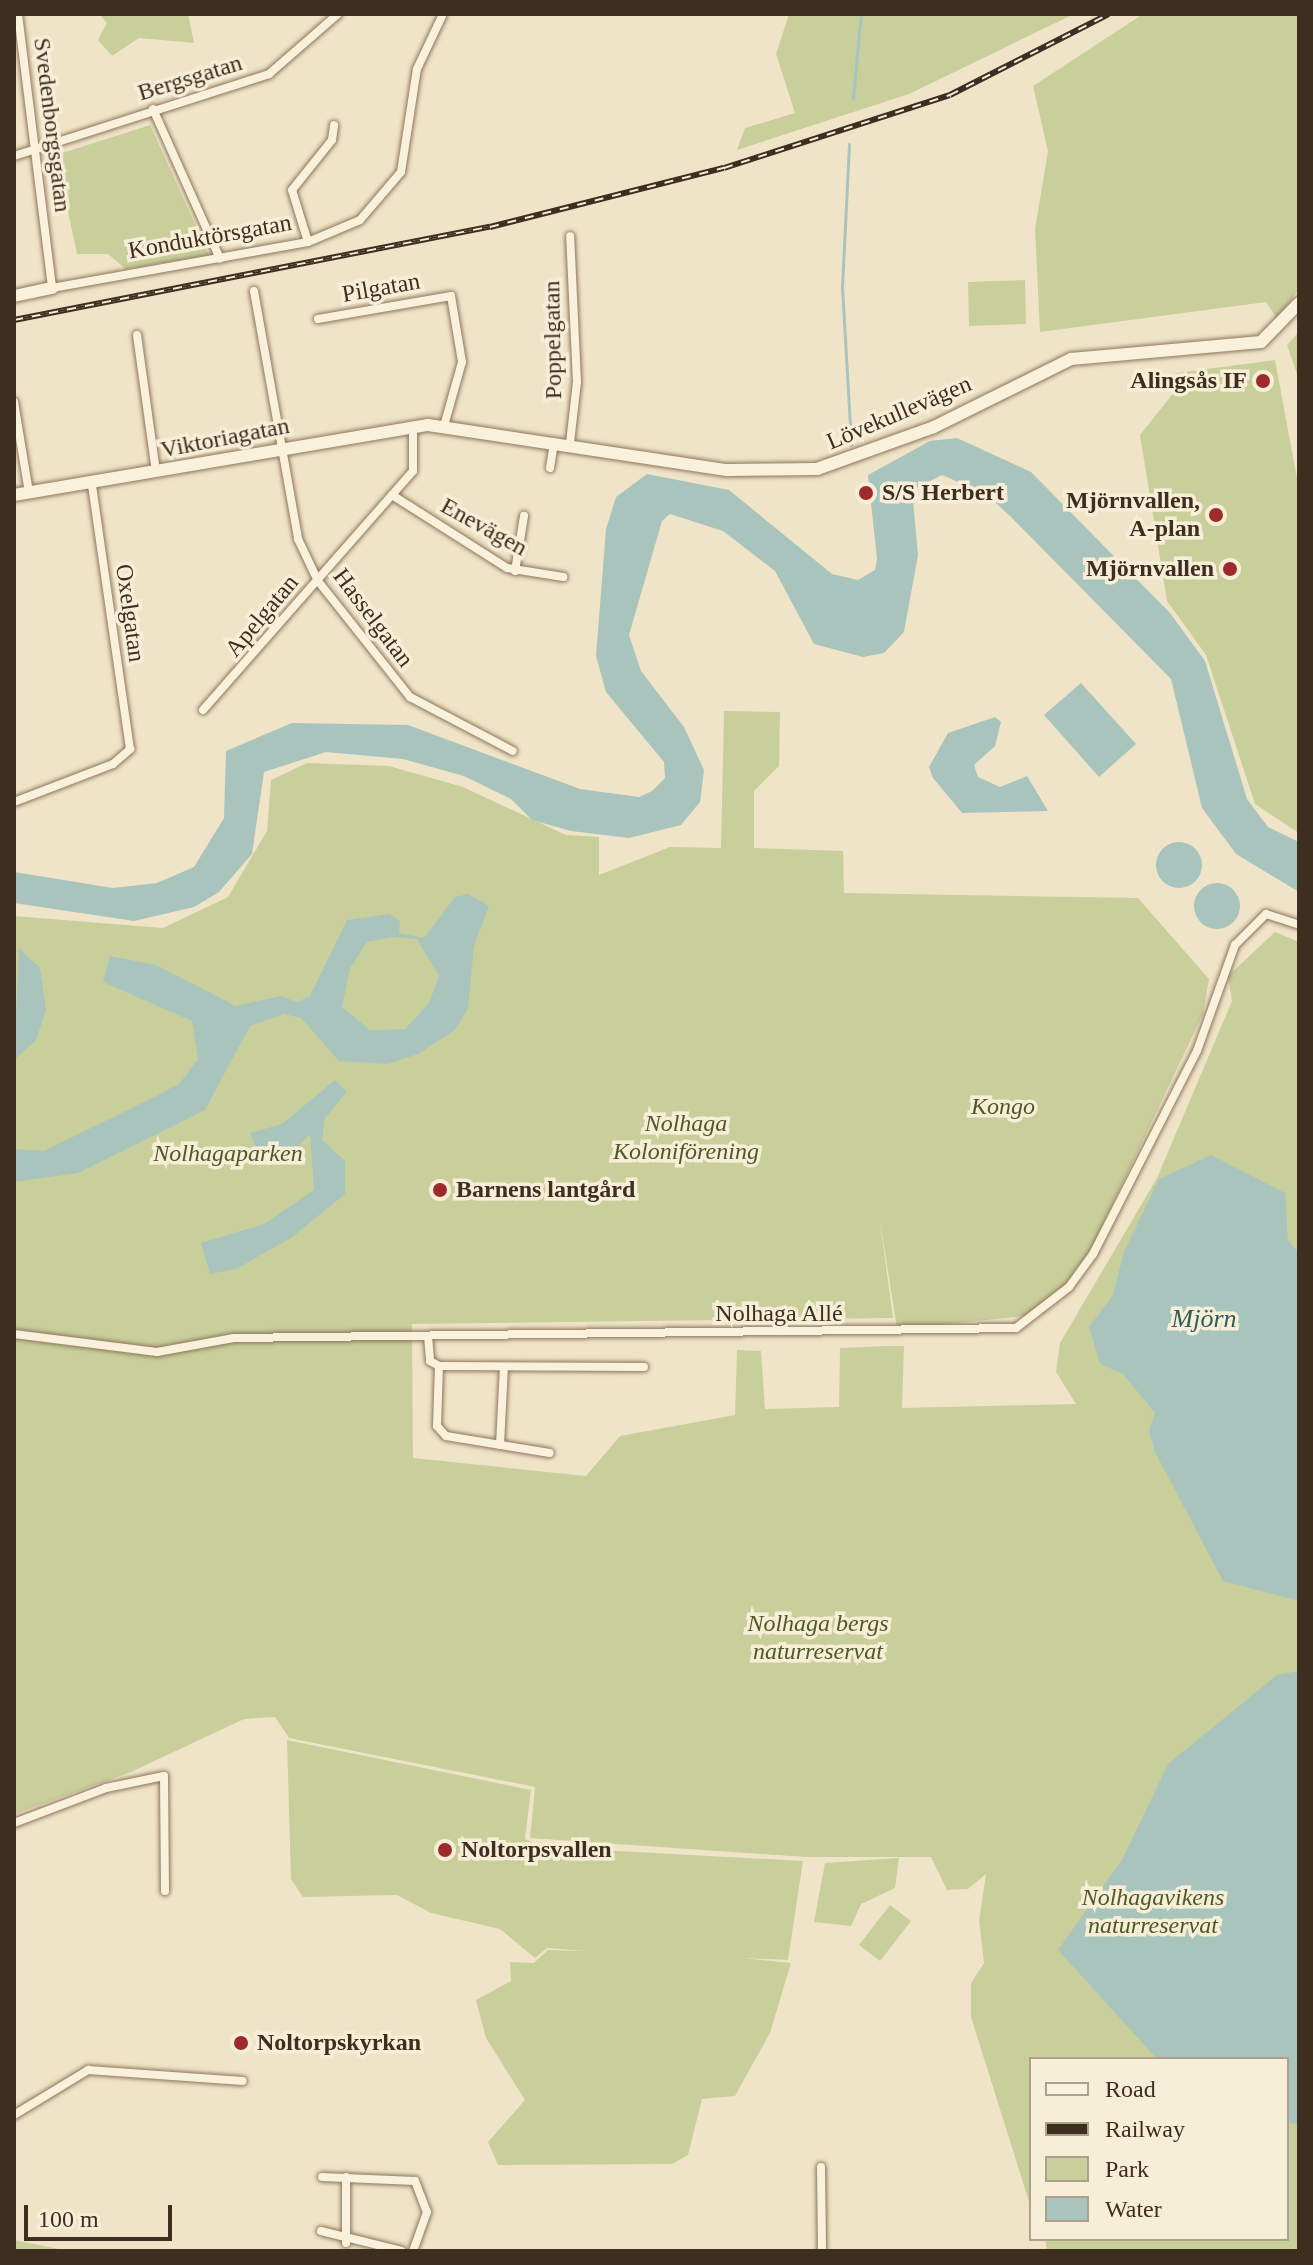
<!DOCTYPE html>
<meta charset="utf-8">
<style>
body{margin:0}
#map{position:relative;width:1313px;height:2265px;overflow:hidden;background:#f0e4c8;font-family:Georgia,serif}
div>[style]{position:absolute}
[style*='--x']{left:calc(var(--x)*1px);top:calc(var(--y)*1px);width:calc(var(--w)*1px);rotate:calc(var(--a)*1deg)}
.green>*{inset:0;background:#c9cf9b}
.water>*{inset:0;background:#a9c4bc}
.round{border-radius:50%}
.stream>*{height:3px;margin:-1.5px;padding:0 1.5px;transform-origin:1.5px;border-radius:1.5px;background:#a9c4bc}
.roads{filter:drop-shadow(0 0 2px #8d765c) drop-shadow(0 0 2px #8d765c)}
.street>*{height:8px;margin:-4px;padding:0 4px;transform-origin:4px;border-radius:4px;background:#faf1dc}
.secondary>*{height:12px;margin:-6px;padding:0 6px;transform-origin:6px;border-radius:6px;background:#faf1dc}
.rail>*{height:6px;margin-top:-3px;transform-origin:0;background:repeating-linear-gradient(90deg,#f7eed8 0 9px,#3d2e20 0 18px);box-sizing:border-box;border-block:2px solid #3d2e20}
.dots>*{width:22px;height:22px;translate:-50% -50%;box-sizing:border-box;border:4px solid #f7eed8;border-radius:50%}
span{translate:-50% -50%;white-space:nowrap;text-align:center;line-height:1.15;-webkit-text-stroke:7px #f7eed8;paint-order:stroke}
.street-label{font-size:24px;color:#3d2e20}
.poi-label{font-size:24px;color:#3d2e20;font-weight:700}
.right{translate:-100% -50%;text-align:right}
.left{translate:0 -50%;text-align:left}
.park-label{font-size:24px;color:#4d5a26;font-style:italic}
.water-label{font-size:26px;color:#2f5d5a;font-style:italic}
.frame{position:absolute;inset:0;border:16px solid #3d2e20;pointer-events:none}
.legend{position:absolute;left:1029px;top:2057px;width:260px;height:184px;box-sizing:border-box;background:#f7eed8;border:2px solid #ada18e;margin:0;padding:10px 14px;list-style:none;font-size:24px;color:#3d2e20}
.legend li{display:flex;align-items:center;gap:16px;height:40px}
.legend b{width:40px;border:2px solid #ada18e}
.scale{position:absolute;left:24px;top:2205px;width:148px;height:36px;box-sizing:border-box;border:4px solid #3d2e20;border-top:0;padding-left:10px;font-size:24px;line-height:28px;white-space:nowrap;color:#3d2e20;-webkit-text-stroke:6px #f7eed8;paint-order:stroke}
</style>
<div id="map">
<div class="green">
<div style="clip-path:polygon(99px 14px,188px 14px,194px 43px,139px 38px,112px 56px,98px 40px,107px 23px)"></div>
<div style="clip-path:polygon(789px 14px,824px 15px,1074px 14px,909px 94px,737px 150px,745px 128px,795px 113px,776px 54px)"></div>
<div style="clip-path:polygon(1143px 14px,1299px 14px,1299px 289px,1277px 319px,1266px 302px,1040px 332px,1035px 229px,1048px 151px,1033px 86px)"></div>
<div style="clip-path:polygon(150px 125px,209px 255px,126px 269px,108px 254px,77px 254px,56px 155px)"></div>
<div style="clip-path:polygon(1025px 280px,1026px 324px,969px 326px,968px 282px)"></div>
<div style="clip-path:polygon(1299px 332px,1299px 380px,1287px 345px)"></div>
<div style="clip-path:polygon(1275px 360px,1299px 489px,1299px 833px,1255px 804px,1206px 655px,1167px 601px,1140px 435px,1179px 386px,1176px 373px)"></div>
<div style="clip-path:polygon(724px 711px,780px 712px,779px 766px,754px 791px,754px 848px,843px 851px,844px 893px,1138px 898px,1209px 979px,1203px 1014px,1085px 1262px,1044px 1314px,897px 1329px,879px 1214px,893px 1318px,412px 1324px,413px 1458px,586px 1476px,620px 1436px,735px 1415px,737px 1350px,761px 1351px,765px 1409px,839px 1407px,840px 1348px,886px 1346px,904px 1346px,902px 1408px,1076px 1404px,1056px 1372px,1060px 1343px,1157px 1178px,1232px 1001px,1228px 976px,1275px 932px,1299px 942px,1299px 2251px,1047px 2251px,1045px 2239px,1287px 2239px,1287px 2059px,1031px 2059px,1031px 2208px,971px 2017px,971px 1983px,984px 1963px,979px 1921px,986px 1874px,968px 1889px,947px 1890px,931px 1857px,805px 1857px,530px 1838px,535px 1787px,289px 1738px,275px 1717px,244px 1719px,131px 1772px,14px 1814px,14px 916px,163px 928px,228px 897px,267px 831px,271px 780px,307px 763px,389px 766px,463px 787px,566px 835px,599px 837px,599px 875px,670px 847px,721px 848px)"></div>
<div style="clip-path:polygon(287px 1740px,531px 1790px,525px 1839px,545px 1847px,803px 1861px,788px 1960px,744px 1958px,791px 1963px,770px 2033px,735px 2096px,702px 2099px,688px 2155px,672px 2164px,498px 2165px,488px 2142px,525px 2100px,486px 2038px,476px 2000px,511px 1981px,510px 1962px,534px 1963px,548px 1950px,586px 1951px,547px 1948px,535px 1958px,500px 1929px,431px 1913px,397px 1895px,303px 1897px,291px 1879px)"></div>
<div style="clip-path:polygon(899px 1858px,895px 1888px,861px 1904px,851px 1926px,814px 1922px,825px 1863px)"></div>
<div style="clip-path:polygon(890px 1905px,911px 1921px,880px 1961px,859px 1945px)"></div>
<div style="clip-path:polygon(14px 2240px,64px 2250px,68px 2251px,14px 2251px)"></div>
</div>
<div class="water">
<div style="clip-path:polygon(957px 438px,1031px 472px,1170px 613px,1205px 661px,1247px 799px,1268px 827px,1299px 842px,1299px 892px,1236px 854px,1202px 808px,1171px 679px,1010px 516px,986px 494px,942px 475px,912px 490px,918px 555px,904px 632px,884px 653px,863px 657px,814px 644px,775px 571px,723px 531px,670px 514px,662px 521px,629px 635px,641px 671px,684px 727px,704px 770px,700px 802px,681px 825px,629px 838px,571px 831px,532px 820px,511px 799px,464px 776px,403px 759px,326px 752px,264px 772px,252px 854px,219px 892px,194px 907px,134px 921px,14px 903px,14px 872px,113px 888px,157px 883px,194px 867px,224px 818px,226px 751px,292px 723px,408px 725px,580px 789px,639px 797px,652px 791px,665px 778px,664px 762px,606px 692px,596px 656px,606px 529px,616px 497px,647px 474px,729px 490px,832px 574px,858px 580px,875px 570px,877px 559px,868px 475px,930px 441px)"></div>
<div style="clip-path:polygon(1081px 683px,1136px 744px,1099px 777px,1044px 715px)"></div>
<div style="clip-path:polygon(995px 717px,1001px 722px,995px 746px,974px 765px,978px 777px,1000px 787px,1027px 776px,1048px 811px,962px 813px,933px 778px,929px 767px,948px 733px)"></div>
<div class="round" style="left:1156px;top:842px;width:46px;height:46px"></div>
<div class="round" style="left:1194px;top:883px;width:46px;height:46px"></div>
<div style="clip-path:polygon(evenodd,468px 894px,489px 906px,474px 946px,468px 1008px,455px 1030px,418px 1054px,388px 1064px,339px 1061px,301px 1018px,284px 1014px,250px 1026px,205px 1110px,78px 1173px,14px 1182px,14px 1149px,44px 1151px,156px 1096px,180px 1083px,198px 1059px,192px 1021px,103px 982px,110px 956px,156px 965px,236px 1006px,281px 996px,297px 1002px,310px 996px,347px 920px,389px 914px,400px 921px,399px 933px,424px 938px,455px 897px,468px 894px,393px 937px,417px 939px,439px 976px,429px 1003px,405px 1029px,370px 1030px,342px 1007px,350px 968px,367px 942px,393px 937px)"></div>
<div style="clip-path:polygon(19px 948px,40px 968px,46px 1010px,36px 1040px,14px 1060px)"></div>
<div style="clip-path:polygon(335px 1080px,347px 1092px,325px 1118px,322px 1140px,345px 1161px,345px 1194px,291px 1238px,236px 1269px,210px 1274px,201px 1243px,264px 1224px,314px 1190px,310px 1134px,299px 1146px,258px 1154px,250px 1133px,282px 1124px)"></div>
<div style="clip-path:polygon(1211px 1155px,1285px 1193px,1288px 1240px,1299px 1253px,1299px 1601px,1223px 1581px,1155px 1452px,1149px 1430px,1155px 1413px,1123px 1374px,1100px 1364px,1089px 1327px,1113px 1295px,1124px 1252px,1159px 1179px)"></div>
<div style="clip-path:polygon(1299px 1671px,1299px 2125px,1287px 2122px,1287px 2059px,1157px 2059px,1058px 1950px,1122px 1860px,1168px 1764px,1277px 1675px)"></div>
</div>
<div class="stream">
<div style="--x:853;--y:98;--w:84;--a:-84.6"></div>
<div style="--x:849;--y:144;--w:143;--a:92.8"></div>
<div style="--x:842;--y:287;--w:158;--a:86.7"></div>
</div>
<div class="roads">
<div class="street">
<div style="--x:18;--y:14;--w:276;--a:82.9"></div>
<div style="--x:52;--y:288;--w:260;--a:-10.2"></div>
<div style="--x:308;--y:242;--w:56;--a:-22.9"></div>
<div style="--x:360;--y:220;--w:63;--a:-49.5"></div>
<div style="--x:401;--y:172;--w:104;--a:-81.2"></div>
<div style="--x:417;--y:69;--w:61;--a:-64.7"></div>
<div style="--x:153;--y:109;--w:164;--a:65.9"></div>
<div style="--x:14;--y:156;--w:268;--a:-17.8"></div>
<div style="--x:269;--y:74;--w:91;--a:-41"></div>
<div style="--x:308;--y:242;--w:54;--a:-107.1"></div>
<div style="--x:292;--y:190;--w:64;--a:-51.3"></div>
<div style="--x:332;--y:140;--w:15;--a:-82"></div>
<div style="--x:254;--y:291;--w:252;--a:79.9"></div>
<div style="--x:298;--y:539;--w:47;--a:64.5"></div>
<div style="--x:318;--y:581;--w:148;--a:51.6"></div>
<div style="--x:410;--y:697;--w:116;--a:27.7"></div>
<div style="--x:318;--y:319;--w:135;--a:-9.8"></div>
<div style="--x:451;--y:296;--w:67;--a:80.5"></div>
<div style="--x:462;--y:362;--w:66;--a:105.7"></div>
<div style="--x:137;--y:335;--w:138;--a:82.1"></div>
<div style="--x:14;--y:402;--w:92;--a:80.6"></div>
<div style="--x:570;--y:443;--w:61;--a:-83.5"></div>
<div style="--x:577;--y:382;--w:146;--a:-92.7"></div>
<div style="--x:550;--y:468;--w:26;--a:-81"></div>
<div style="--x:392;--y:495;--w:136;--a:32.4"></div>
<div style="--x:507;--y:568;--w:57;--a:9.1"></div>
<div style="--x:515;--y:571;--w:56;--a:-80.7"></div>
<div style="--x:203;--y:710;--w:318;--a:-48.7"></div>
<div style="--x:413;--y:471;--w:45;--a:-90"></div>
<div style="--x:14;--y:802;--w:106;--a:-21"></div>
<div style="--x:113;--y:764;--w:23;--a:-41"></div>
<div style="--x:130;--y:749;--w:267;--a:-98.2"></div>
<div style="--x:14;--y:1334;--w:144;--a:7.2"></div>
<div style="--x:157;--y:1352;--w:78;--a:-10.3"></div>
<div style="--x:234;--y:1338;--w:782;--a:-0.73"></div>
<div style="--x:1016;--y:1328;--w:67;--a:-37.7"></div>
<div style="--x:1069;--y:1287;--w:41;--a:-54"></div>
<div style="--x:1093;--y:1254;--w:228;--a:-62.9"></div>
<div style="--x:1197;--y:1051;--w:113;--a:-70.3"></div>
<div style="--x:1235;--y:945;--w:44;--a:-45"></div>
<div style="--x:1266;--y:914;--w:35;--a:18"></div>
<div style="--x:428;--y:1336;--w:25;--a:85"></div>
<div style="--x:430;--y:1361;--w:10;--a:29"></div>
<div style="--x:439;--y:1366;--w:205;--a:0.3"></div>
<div style="--x:439;--y:1366;--w:60;--a:91.9"></div>
<div style="--x:437;--y:1426;--w:13;--a:48"></div>
<div style="--x:446;--y:1436;--w:105;--a:9.3"></div>
<div style="--x:500;--y:1445;--w:78;--a:-87.1"></div>
<div style="--x:14;--y:1823;--w:98;--a:-20.8"></div>
<div style="--x:106;--y:1788;--w:59;--a:-11.7"></div>
<div style="--x:164;--y:1776;--w:115;--a:89.5"></div>
<div style="--x:14;--y:2115;--w:87;--a:-31.3"></div>
<div style="--x:88;--y:2070;--w:155;--a:4.1"></div>
<div style="--x:821;--y:2167;--w:84;--a:89.3"></div>
<div style="--x:322;--y:2177;--w:93;--a:2.5"></div>
<div style="--x:415;--y:2181;--w:33;--a:69"></div>
<div style="--x:427;--y:2212;--w:41;--a:109.7"></div>
<div style="--x:346;--y:2177;--w:66;--a:90"></div>
<div style="--x:321;--y:2231;--w:83;--a:13.9"></div>
</div>
<div class="secondary">
<div style="--x:14;--y:296;--w:39;--a:-12"></div>
<div style="--x:14;--y:495;--w:420;--a:-9.6"></div>
<div style="--x:428;--y:425;--w:302;--a:8.6"></div>
<div style="--x:727;--y:470;--w:90;--a:-0.6"></div>
<div style="--x:817;--y:469;--w:124;--a:-19.7"></div>
<div style="--x:934;--y:427;--w:153;--a:-26.4"></div>
<div style="--x:1071;--y:359;--w:191;--a:-5.1"></div>
<div style="--x:1261;--y:342;--w:54;--a:-45.7"></div>
</div>
</div>
<div class="rail">
<div style="--x:14;--y:320;--w:485;--a:-11.1"></div>
<div style="--x:490;--y:227;--w:241;--a:-14.2"></div>
<div style="--x:724;--y:168;--w:237;--a:-17.9"></div>
<div style="--x:950;--y:95;--w:178;--a:-27"></div>
</div>
<div class="dots">
<div style="left:1263px;top:381px;background:#9e2a2b"></div>
<div style="left:866px;top:493px;background:#9e2a2b"></div>
<div style="left:1216px;top:515px;background:#9e2a2b"></div>
<div style="left:1230px;top:569px;background:#9e2a2b"></div>
<div style="left:440px;top:1190px;background:#9e2a2b"></div>
<div style="left:445px;top:1850px;background:#9e2a2b"></div>
<div style="left:241px;top:2043px;background:#9e2a2b"></div>
</div>
<div class="street-label">
<span style="left:190px;top:78px;rotate:-17deg">Bergsgatan</span>
<span style="left:52px;top:125px;rotate:83deg">Svedenborgsgatan</span>
<span style="left:210px;top:237px;rotate:-10deg">Konduktörsgatan</span>
<span style="left:381px;top:288px;rotate:-10deg">Pilgatan</span>
<span style="left:553px;top:340px;rotate:-91deg">Poppelgatan</span>
<span style="left:899px;top:413px;rotate:-23deg">Lövekullevägen</span>
<span style="left:225px;top:438px;rotate:-11deg">Viktoriagatan</span>
<span style="left:484px;top:527px;rotate:29deg">Enevägen</span>
<span style="left:130px;top:613px;rotate:82deg">Oxelgatan</span>
<span style="left:262px;top:616px;rotate:-50deg">Apelgatan</span>
<span style="left:373px;top:618px;rotate:53deg">Hasselgatan</span>
<span style="left:779px;top:1314px">Nolhaga Allé</span>
</div>
<div class="poi-label">
<span class="right" style="left:1247px;top:381px">Alingsås IF</span>
<span class="left" style="left:882px;top:493px">S/S Herbert</span>
<span class="right" style="left:1200px;top:515px">Mjörnvallen,<br>A-plan</span>
<span class="right" style="left:1214px;top:569px">Mjörnvallen</span>
<span class="left" style="left:456px;top:1190px">Barnens lantgård</span>
<span class="left" style="left:461px;top:1850px">Noltorpsvallen</span>
<span class="left" style="left:257px;top:2043px">Noltorpskyrkan</span>
</div>
<div class="park-label">
<span style="left:1003px;top:1107px">Kongo</span>
<span style="left:686px;top:1138px">Nolhaga<br>Koloniförening</span>
<span style="left:228px;top:1154px">Nolhagaparken</span>
<span style="left:818px;top:1638px">Nolhaga bergs<br>naturreservat</span>
<span style="left:1153px;top:1912px">Nolhagavikens<br>naturreservat</span>
</div>
<div class="water-label">
<span style="left:1204px;top:1319px">Mjörn</span>
</div>
<div class="frame"></div>
<ul class="legend">
<li><b style="height:10px;background:#faf1dc"></b>Road</li>
<li><b style="height:10px;background:#3d2e20"></b>Railway</li>
<li><b style="height:22px;background:#c9cf9b"></b>Park</li>
<li><b style="height:22px;background:#a9c4bc"></b>Water</li>
</ul>
<div class="scale">100 m</div>
</div>
